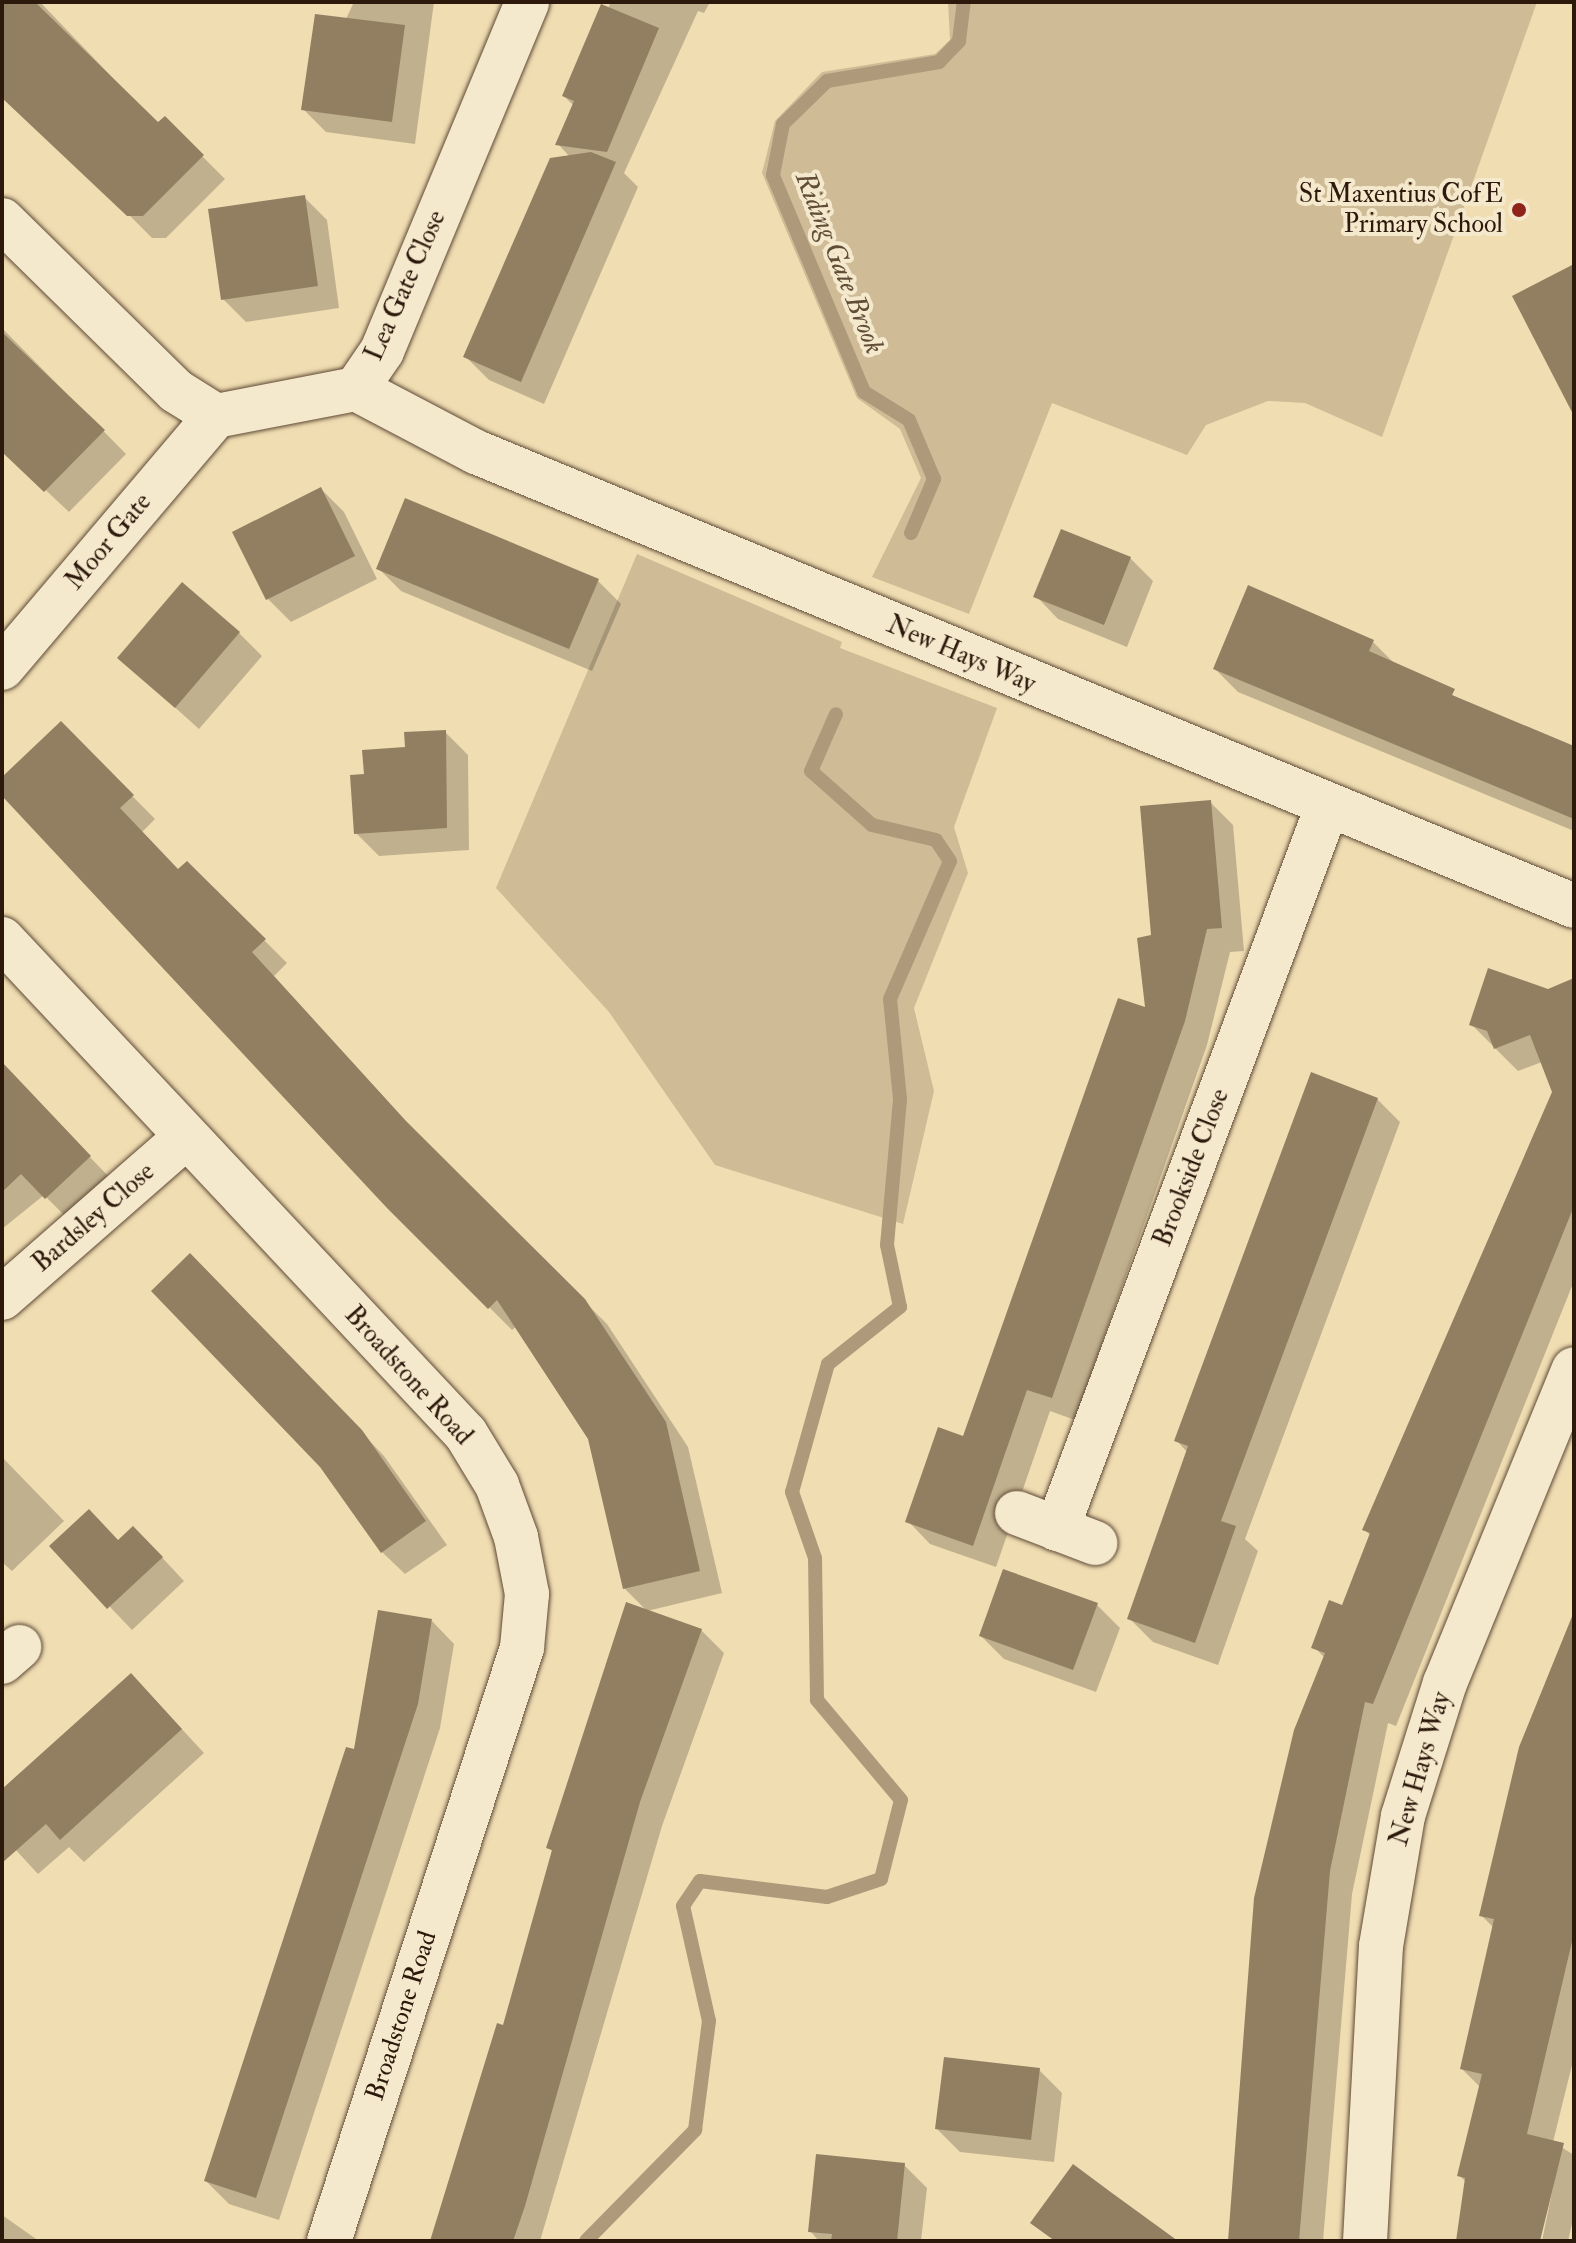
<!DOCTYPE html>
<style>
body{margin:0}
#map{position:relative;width:1576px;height:2243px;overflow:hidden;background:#f0ddb2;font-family:"IM FELL Double Pica",serif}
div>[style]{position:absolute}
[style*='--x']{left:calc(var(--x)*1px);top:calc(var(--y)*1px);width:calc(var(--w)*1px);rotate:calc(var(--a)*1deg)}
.green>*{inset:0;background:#cfbc96}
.shadow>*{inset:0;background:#0003}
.stream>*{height:14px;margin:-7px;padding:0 7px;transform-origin:7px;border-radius:7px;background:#ae9a7a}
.building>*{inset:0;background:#927f62}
.roads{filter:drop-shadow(0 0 2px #5e4a36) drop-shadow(0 0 2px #5e4a36)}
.minor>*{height:44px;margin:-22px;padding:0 22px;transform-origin:22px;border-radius:22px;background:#f5e9cd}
.dots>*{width:22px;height:22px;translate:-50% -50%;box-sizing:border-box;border:4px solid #f5e9cd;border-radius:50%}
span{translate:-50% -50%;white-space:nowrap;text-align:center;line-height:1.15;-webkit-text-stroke:8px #f5e9cd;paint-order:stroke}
.poi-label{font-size:26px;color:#2d190c}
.right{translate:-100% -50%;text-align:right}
.street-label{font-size:26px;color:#2d190c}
.water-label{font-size:28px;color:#614d38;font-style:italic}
.frame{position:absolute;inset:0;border:4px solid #2d190c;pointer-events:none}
</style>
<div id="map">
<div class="green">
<div style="clip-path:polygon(948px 2px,1537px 2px,1382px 437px,1305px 403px,1268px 401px,1206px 425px,1187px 455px,1052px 403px,969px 614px,872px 577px,921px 478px,900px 429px,857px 398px,762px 173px,775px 121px,822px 72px,935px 54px,950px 40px)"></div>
<div style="clip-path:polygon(637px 554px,842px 642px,840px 648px,997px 708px,954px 827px,968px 873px,914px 1008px,934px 1091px,903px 1224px,715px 1165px,609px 1012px,496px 888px)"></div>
</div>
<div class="shadow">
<div style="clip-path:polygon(2px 2px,40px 2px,158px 125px,165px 119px,225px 179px,166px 238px,152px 238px,2px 87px)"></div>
<div style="clip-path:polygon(354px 2px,434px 2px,415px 144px,326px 132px,303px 109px)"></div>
<div style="clip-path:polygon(611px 2px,710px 2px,704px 13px,698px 11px,624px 173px,638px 187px,544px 404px,489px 380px,466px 357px,570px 157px,558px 144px,574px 106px,564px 96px)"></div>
<div style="clip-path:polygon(304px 197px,327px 220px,339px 308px,246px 322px,223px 299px)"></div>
<div style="clip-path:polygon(2px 328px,126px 454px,69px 512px,2px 449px)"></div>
<div style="clip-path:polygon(321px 489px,344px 512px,377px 579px,291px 622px,268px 599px,234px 533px)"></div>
<div style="clip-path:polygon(406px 501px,598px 581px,621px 604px,592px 671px,401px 591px,378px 568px)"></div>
<div style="clip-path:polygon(1130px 558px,1153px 581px,1127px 647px,1058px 619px,1036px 596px)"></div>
<div style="clip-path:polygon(239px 633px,262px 656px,199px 729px,120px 658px)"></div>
<div style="clip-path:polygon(1373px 642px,1396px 665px,1465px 702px,1574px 748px,1574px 831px,1238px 692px,1215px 669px)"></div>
<div style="clip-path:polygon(61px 724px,155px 819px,142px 832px,179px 871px,187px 863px,287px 963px,274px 976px,428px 1146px,607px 1324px,688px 1447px,722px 1593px,647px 1611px,624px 1588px,590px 1438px,517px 1326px,512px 1330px,490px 1308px,2px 793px,2px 780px)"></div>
<div style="clip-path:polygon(445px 732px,468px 755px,469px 850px,379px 856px,356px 833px,407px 749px)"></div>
<div style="clip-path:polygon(1210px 802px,1233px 825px,1244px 951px,1230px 952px,1207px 1045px,1075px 1420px,1050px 1411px,996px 1567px,930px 1544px,908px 1521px,965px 1439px,1147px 1010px,1153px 937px)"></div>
<div style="clip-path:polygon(1574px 981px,1574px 1122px,1542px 1062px,1518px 1071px,1471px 1024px)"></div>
<div style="clip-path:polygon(2px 1066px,111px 1179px,68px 1219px,44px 1195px,2px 1229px)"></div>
<div style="clip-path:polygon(1377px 1099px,1400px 1122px,1245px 1539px,1258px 1551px,1218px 1665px,1153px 1642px,1130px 1619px,1188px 1453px,1176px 1440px)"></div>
<div style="clip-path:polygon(1574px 1157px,1574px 1281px,1396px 1726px,1388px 1723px,1352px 1894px,1323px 2241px,1230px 2241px,1325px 1658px,1314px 1647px,1344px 1608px,1371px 1536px,1364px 1529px)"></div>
<div style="clip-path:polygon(213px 1278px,384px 1456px,447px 1545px,405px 1574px,382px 1552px)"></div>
<div style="clip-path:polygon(2px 1457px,64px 1521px,12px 1571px,2px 1562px)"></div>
<div style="clip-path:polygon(119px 1542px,156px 1551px,184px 1581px,132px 1630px,52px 1546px)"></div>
<div style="clip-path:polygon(1097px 1605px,1120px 1628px,1096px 1692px,1004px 1659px,981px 1636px)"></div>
<div style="clip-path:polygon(1574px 1617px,1574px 2057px,1553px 2142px,1574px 2155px,1574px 2215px,1568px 2241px,1542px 2241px,1559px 2158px,1538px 2241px,1458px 2241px,1467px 2183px,1459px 2175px,1480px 2087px,1462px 2069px,1494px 1928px,1481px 1915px,1521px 1748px)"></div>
<div style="clip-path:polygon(432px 1621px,454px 1644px,440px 1728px,279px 2220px,229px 2204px,206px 2181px,355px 1752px)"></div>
<div style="clip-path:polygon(701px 1630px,724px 1653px,662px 1826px,540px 2241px,431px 2241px,504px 2028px,554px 1853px,549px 1848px)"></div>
<div style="clip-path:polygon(154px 1699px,204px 1753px,84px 1862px,69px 1847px,38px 1874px,2px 1835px,2px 1792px)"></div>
<div style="clip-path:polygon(1039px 2070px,1062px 2093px,1054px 2162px,960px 2152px,937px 2129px)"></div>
<div style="clip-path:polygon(904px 2165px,927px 2188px,921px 2241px,819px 2241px,810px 2231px)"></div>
<div style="clip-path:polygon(2px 2215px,39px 2241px,2px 2241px)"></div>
</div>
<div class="stream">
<div style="--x:911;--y:533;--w:59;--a:-66.9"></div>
<div style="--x:934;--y:479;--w:64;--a:-113"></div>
<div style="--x:909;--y:420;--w:53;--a:-148.1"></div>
<div style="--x:864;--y:392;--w:235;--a:-112.8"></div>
<div style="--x:773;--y:175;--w:52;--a:-78.9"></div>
<div style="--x:783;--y:124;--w:62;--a:-44.3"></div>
<div style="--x:827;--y:81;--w:114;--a:-9.6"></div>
<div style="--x:939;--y:62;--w:29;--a:-46"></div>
<div style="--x:959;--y:41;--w:39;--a:-83"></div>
<div style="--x:586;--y:2241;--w:156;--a:-45.5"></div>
<div style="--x:695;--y:2130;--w:110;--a:-82.7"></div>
<div style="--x:709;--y:2021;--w:118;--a:-102.7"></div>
<div style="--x:683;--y:1906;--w:30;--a:-56"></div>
<div style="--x:700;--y:1881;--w:128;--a:7.2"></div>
<div style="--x:827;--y:1897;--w:57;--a:-18.4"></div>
<div style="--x:881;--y:1879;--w:81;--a:-75.8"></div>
<div style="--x:901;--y:1800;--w:131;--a:-130"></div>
<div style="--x:817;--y:1700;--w:142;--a:-90.8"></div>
<div style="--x:815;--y:1558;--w:70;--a:-109.2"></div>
<div style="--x:792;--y:1492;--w:133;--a:-74.3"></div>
<div style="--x:828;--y:1364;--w:92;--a:-38.4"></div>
<div style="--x:900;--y:1307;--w:63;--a:-101.8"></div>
<div style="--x:887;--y:1245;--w:147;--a:-84.9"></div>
<div style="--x:900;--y:1099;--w:100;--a:-95.7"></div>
<div style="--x:890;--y:999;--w:150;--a:-66.5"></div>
<div style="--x:950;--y:861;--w:25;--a:-124"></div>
<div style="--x:936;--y:840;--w:66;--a:-166.8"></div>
<div style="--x:872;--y:825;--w:81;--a:-138.5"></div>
<div style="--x:811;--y:771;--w:62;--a:-66.3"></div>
</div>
<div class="building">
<div style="clip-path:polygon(2px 2px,35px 2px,158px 122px,165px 116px,204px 155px,143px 216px,127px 216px,2px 98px)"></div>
<div style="clip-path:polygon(601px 4px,659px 28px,607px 152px,555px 145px,574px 101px,562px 96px)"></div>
<div style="clip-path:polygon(315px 14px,405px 25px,392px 122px,301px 110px)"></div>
<div style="clip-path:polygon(591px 152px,616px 162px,521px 382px,463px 357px,550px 158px)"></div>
<div style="clip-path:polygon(305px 195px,318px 286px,221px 300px,208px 209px)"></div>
<div style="clip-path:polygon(1574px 264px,1574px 416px,1512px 296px)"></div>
<div style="clip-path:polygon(2px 332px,105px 430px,44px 492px,2px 452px)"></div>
<div style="clip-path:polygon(321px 487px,355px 556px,266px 600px,232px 532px)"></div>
<div style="clip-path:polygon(405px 498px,599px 579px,569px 649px,376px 569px)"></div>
<div style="clip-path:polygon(1061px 529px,1131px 557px,1104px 625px,1033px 597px)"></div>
<div style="clip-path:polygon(182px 582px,240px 632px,175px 708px,117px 658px)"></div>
<div style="clip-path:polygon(1248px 585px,1374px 640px,1369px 651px,1455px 689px,1452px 695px,1574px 746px,1574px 819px,1213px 669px)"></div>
<div style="clip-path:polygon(61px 721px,134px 795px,120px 808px,178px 869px,187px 861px,266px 939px,252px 952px,406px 1121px,585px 1299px,666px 1422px,700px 1571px,623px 1589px,588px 1439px,497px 1300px,488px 1309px,387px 1208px,2px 796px,2px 777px)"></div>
<div style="clip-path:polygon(446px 730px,447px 828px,354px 834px,350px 775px,364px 774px,362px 750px,405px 747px,404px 732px)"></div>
<div style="clip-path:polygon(1211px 800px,1222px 928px,1207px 929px,1185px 1021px,1052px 1398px,1027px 1390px,973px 1546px,905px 1522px,938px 1427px,963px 1436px,1118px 998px,1145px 1007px,1137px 938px,1151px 935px,1140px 806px)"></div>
<div style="clip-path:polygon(1488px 968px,1548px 989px,1574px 978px,1574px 1206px,1373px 1704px,1365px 1702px,1330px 1871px,1299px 2241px,1228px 2241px,1254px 1898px,1294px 1730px,1325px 1653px,1311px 1648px,1329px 1600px,1342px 1605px,1370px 1533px,1362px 1530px,1552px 1092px,1530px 1035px,1494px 1049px,1487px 1031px,1469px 1025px)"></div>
<div style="clip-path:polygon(2px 1062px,91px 1156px,45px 1199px,21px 1174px,2px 1192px)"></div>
<div style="clip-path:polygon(1311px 1072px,1378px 1098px,1221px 1521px,1236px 1526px,1195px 1643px,1127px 1619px,1188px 1446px,1174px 1441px)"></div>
<div style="clip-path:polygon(190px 1253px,362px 1430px,426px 1521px,381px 1553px,320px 1467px,151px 1291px)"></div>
<div style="clip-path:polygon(89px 1509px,118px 1540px,133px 1526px,163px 1557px,107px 1609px,49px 1546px)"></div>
<div style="clip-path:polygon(1003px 1569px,1098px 1603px,1073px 1670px,979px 1636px)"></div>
<div style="clip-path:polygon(626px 1602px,702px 1629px,640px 1802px,525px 2206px,513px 2241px,430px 2241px,497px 2023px,503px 2025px,552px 1850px,546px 1848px)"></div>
<div style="clip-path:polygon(378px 1610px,432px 1619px,418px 1704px,256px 2198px,204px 2181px,346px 1747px,354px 1749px)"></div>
<div style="clip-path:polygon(1573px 1614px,1574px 1933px,1527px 2134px,1564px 2143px,1540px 2241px,1456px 2241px,1465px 2178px,1457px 2176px,1482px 2074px,1460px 2069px,1494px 1919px,1479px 1916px,1519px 1747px)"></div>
<div style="clip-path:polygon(131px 1673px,182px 1729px,60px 1840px,46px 1824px,2px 1863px,2px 1789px)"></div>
<div style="clip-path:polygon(944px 2057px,1040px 2068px,1031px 2140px,935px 2129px)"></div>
<div style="clip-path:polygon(816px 2154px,905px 2163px,897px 2241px,831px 2241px,832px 2234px,808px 2232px)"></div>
<div style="clip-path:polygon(1073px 2164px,1112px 2193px,1178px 2241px,1055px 2241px,1030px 2223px)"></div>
</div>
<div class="roads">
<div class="minor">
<div style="--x:2;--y:220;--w:244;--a:44.5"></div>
<div style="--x:176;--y:391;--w:47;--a:32"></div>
<div style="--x:216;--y:416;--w:143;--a:-10.9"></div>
<div style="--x:356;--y:389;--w:46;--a:-55.6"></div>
<div style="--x:382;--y:351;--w:378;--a:-67.4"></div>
<div style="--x:356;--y:389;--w:136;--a:27.7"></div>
<div style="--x:476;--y:452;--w:1188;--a:22.46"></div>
<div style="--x:2;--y:668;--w:331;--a:-49.7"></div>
<div style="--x:2;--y:939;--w:678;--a:46.85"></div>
<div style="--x:466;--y:1434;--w:60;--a:58.7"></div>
<div style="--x:497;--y:1485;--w:55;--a:69.9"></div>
<div style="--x:516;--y:1537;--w:58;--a:79.1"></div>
<div style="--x:527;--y:1594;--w:54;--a:95.3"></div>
<div style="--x:522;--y:1648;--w:624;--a:108.03"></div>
<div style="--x:2;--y:1298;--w:243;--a:-41.2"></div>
<div style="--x:1017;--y:1513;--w:84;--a:21"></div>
<div style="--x:1057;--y:1529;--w:771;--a:-69.5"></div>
<div style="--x:2;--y:1662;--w:23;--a:-41"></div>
<div style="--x:1365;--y:2241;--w:295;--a:-86.9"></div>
<div style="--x:1381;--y:1946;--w:132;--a:-80.4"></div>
<div style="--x:1403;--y:1816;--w:139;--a:-72.5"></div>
<div style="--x:1445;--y:1683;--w:339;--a:-67.7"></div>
</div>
</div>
<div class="dots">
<div style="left:1519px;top:210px;background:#8f2418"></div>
</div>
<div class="poi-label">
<span class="right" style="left:1503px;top:210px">St Maxentius CofE<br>Primary School</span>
</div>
<div class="street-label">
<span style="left:406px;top:286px;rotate:-66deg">Lea Gate Close</span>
<span style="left:109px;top:542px;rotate:-50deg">Moor Gate</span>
<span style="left:961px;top:655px;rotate:23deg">New Hays Way</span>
<span style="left:1192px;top:1168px;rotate:-69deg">Brookside Close</span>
<span style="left:94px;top:1218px;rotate:-41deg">Bardsley Close</span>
<span style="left:408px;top:1376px;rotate:48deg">Broadstone Road</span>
<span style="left:1421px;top:1769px;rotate:-74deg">New Hays Way</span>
<span style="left:402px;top:2016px;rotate:-72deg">Broadstone Road</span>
</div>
<div class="water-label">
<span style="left:839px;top:263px;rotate:68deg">Riding Gate Brook</span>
</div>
<div class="frame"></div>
</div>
